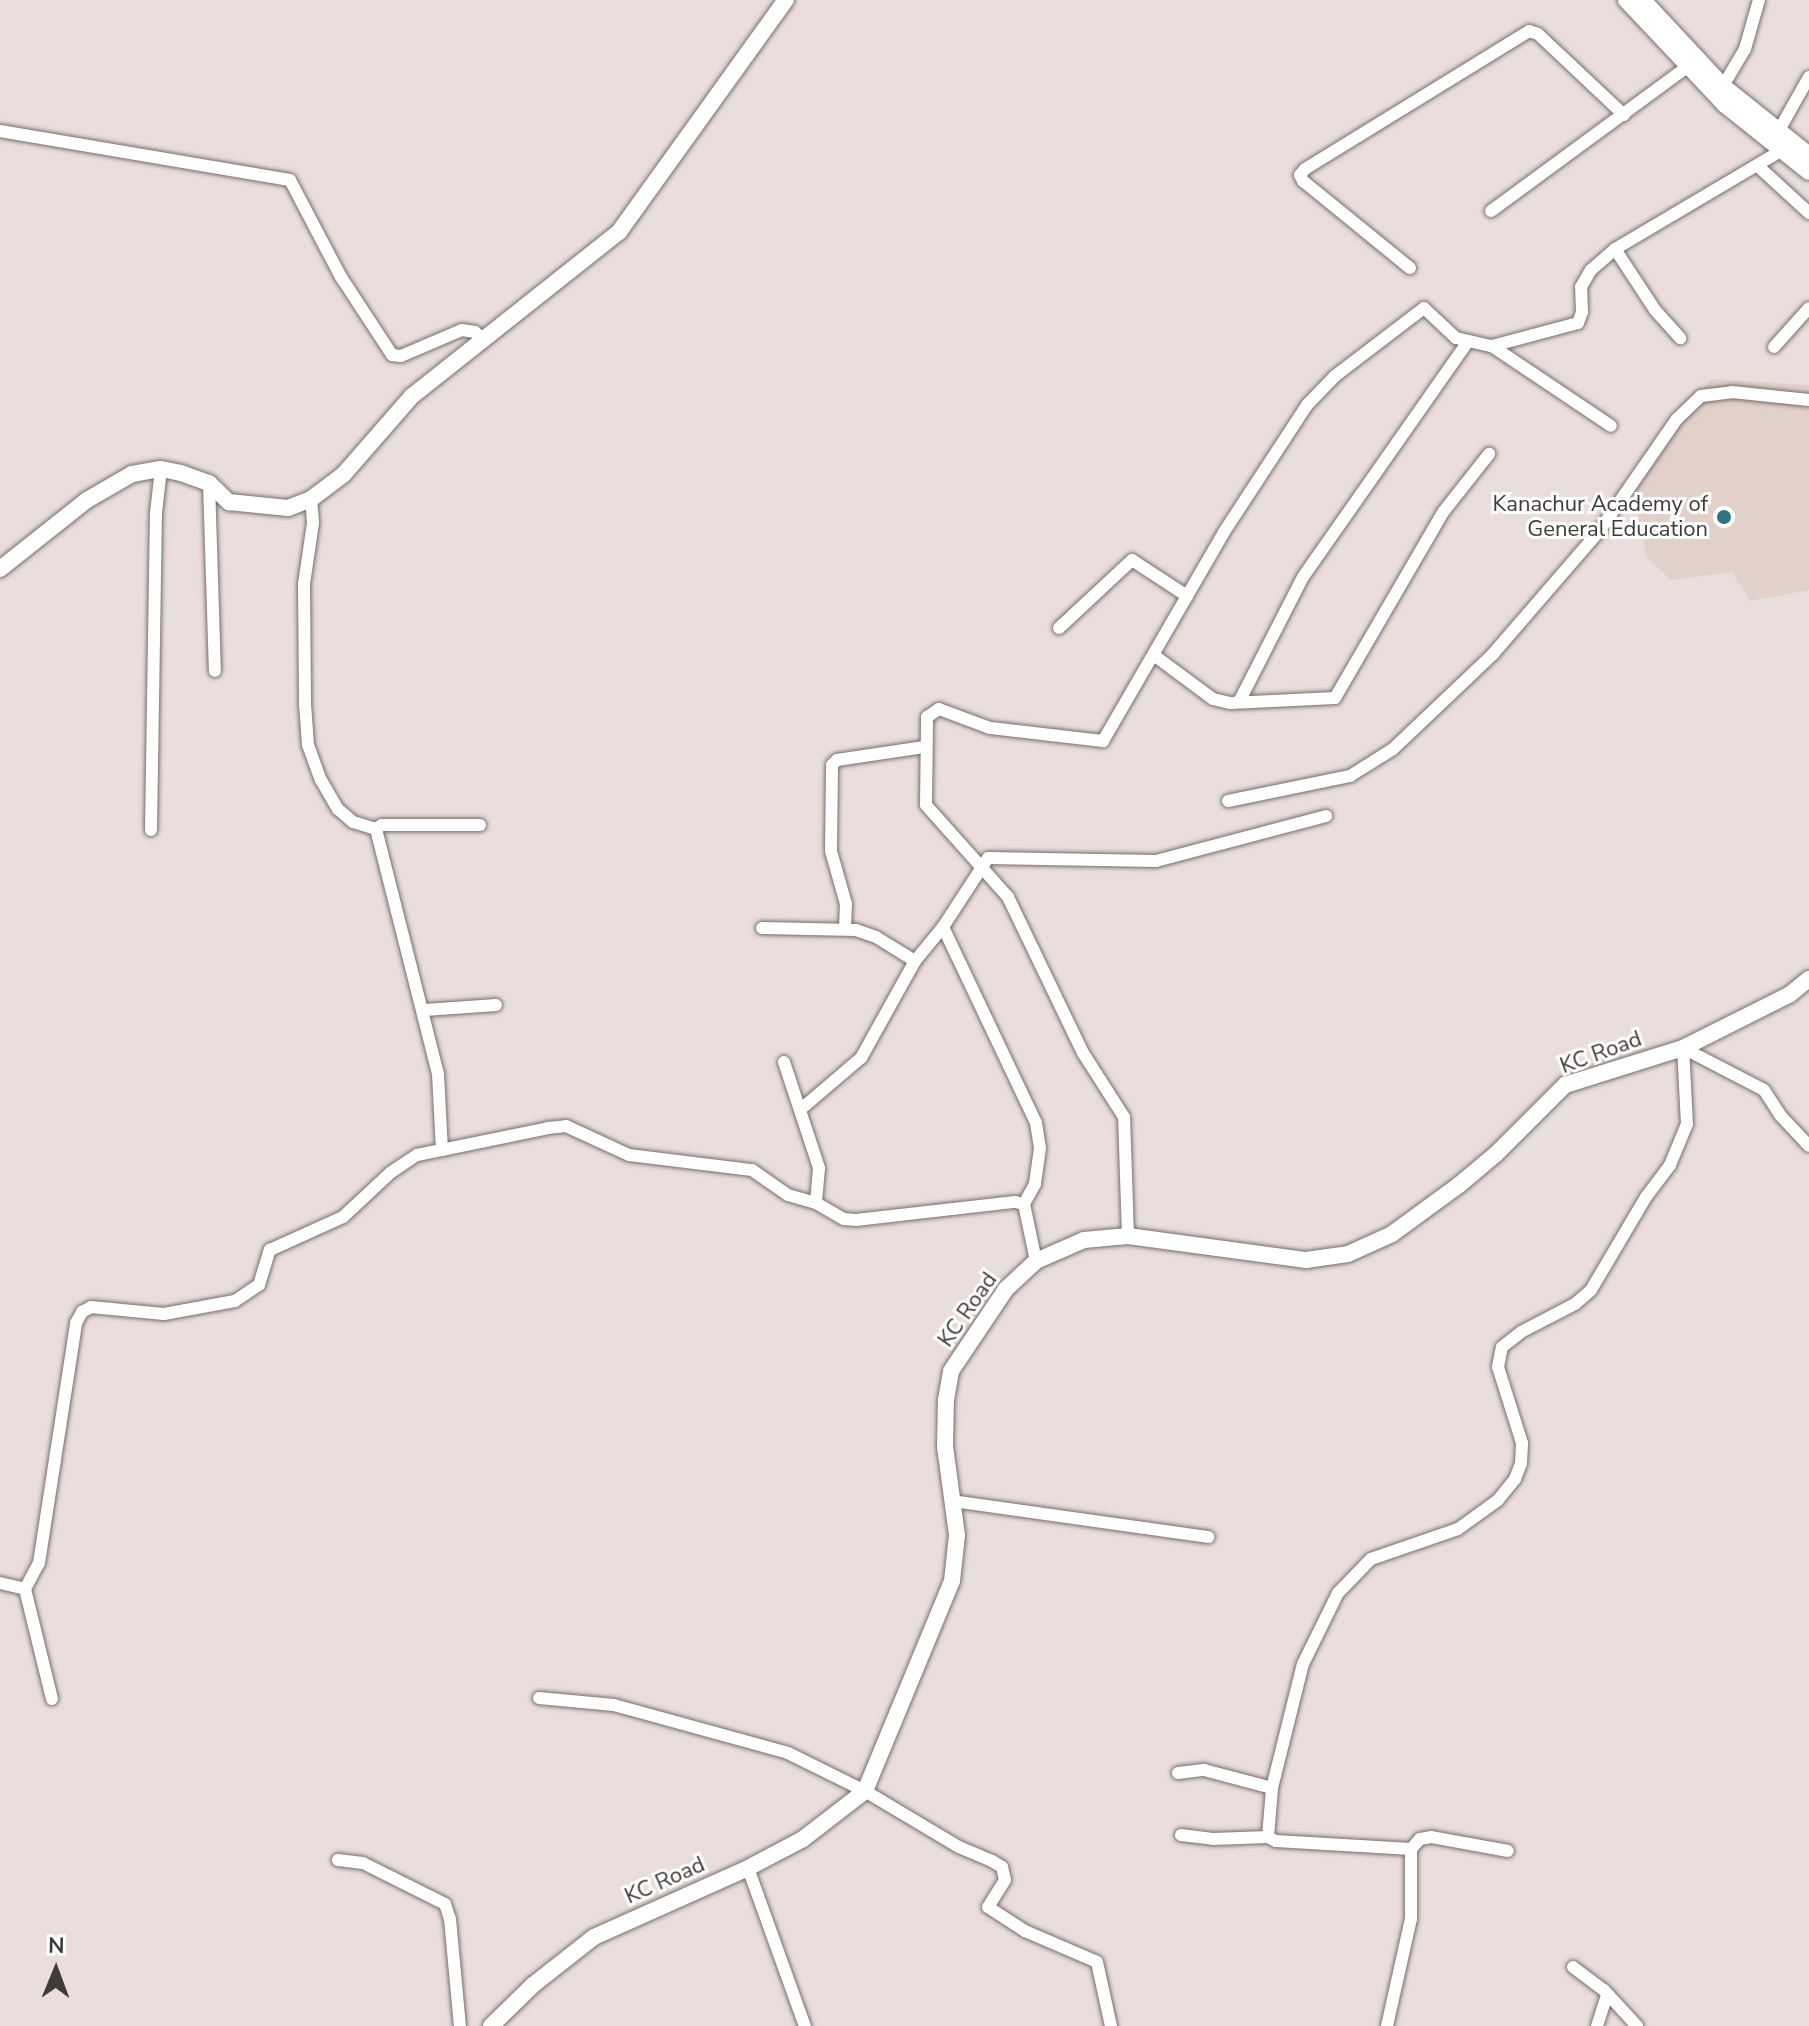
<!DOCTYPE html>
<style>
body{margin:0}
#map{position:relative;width:1809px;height:2026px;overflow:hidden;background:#e9dedb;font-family:"Nunito Sans",sans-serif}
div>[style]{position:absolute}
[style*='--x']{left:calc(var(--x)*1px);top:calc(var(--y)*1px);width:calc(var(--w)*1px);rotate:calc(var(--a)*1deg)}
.built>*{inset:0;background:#e2d0ca}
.roads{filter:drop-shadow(0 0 2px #776e6b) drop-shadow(0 0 2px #776e6b)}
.minor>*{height:12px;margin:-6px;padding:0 6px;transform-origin:6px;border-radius:6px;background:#fff}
.major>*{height:16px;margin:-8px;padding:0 8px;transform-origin:8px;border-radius:8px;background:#fff}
.dots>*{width:22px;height:22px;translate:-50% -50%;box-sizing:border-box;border:4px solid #fff;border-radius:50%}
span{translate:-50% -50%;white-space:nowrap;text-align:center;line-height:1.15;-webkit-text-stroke:6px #fff;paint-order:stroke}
.poi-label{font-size:22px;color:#3f3b3a}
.right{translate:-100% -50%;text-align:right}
.street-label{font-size:22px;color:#3f3b3a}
.north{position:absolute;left:16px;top:1930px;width:80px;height:80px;-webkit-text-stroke:6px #fff;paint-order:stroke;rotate:1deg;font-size:22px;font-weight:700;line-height:32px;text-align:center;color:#3f3b3a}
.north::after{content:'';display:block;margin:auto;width:28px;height:36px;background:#3f3b3a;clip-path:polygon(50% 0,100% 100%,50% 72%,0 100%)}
</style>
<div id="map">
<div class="built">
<div style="clip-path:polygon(1711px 379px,1809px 385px,1809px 590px,1750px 601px,1732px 572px,1671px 580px,1646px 556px,1632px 477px)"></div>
</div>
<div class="roads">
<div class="minor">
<div style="--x:1723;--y:86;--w:43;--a:-59.3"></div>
<div style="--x:1745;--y:49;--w:51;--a:-74.1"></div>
<div style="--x:0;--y:131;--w:294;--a:9.6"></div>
<div style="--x:290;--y:180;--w:110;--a:62.3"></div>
<div style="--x:341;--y:277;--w:93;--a:56.8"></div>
<div style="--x:392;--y:355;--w:9;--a:6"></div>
<div style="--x:401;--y:356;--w:66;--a:-23.1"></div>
<div style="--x:462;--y:330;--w:13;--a:9"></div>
<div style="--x:475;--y:332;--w:11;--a:41"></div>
<div style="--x:1778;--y:132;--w:63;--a:-60.6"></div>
<div style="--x:1759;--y:167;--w:68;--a:42.6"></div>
<div style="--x:1491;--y:211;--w:243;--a:-36.3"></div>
<div style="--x:1615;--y:249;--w:73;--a:56.7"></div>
<div style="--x:1655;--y:310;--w:38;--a:48"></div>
<div style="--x:1410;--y:268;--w:138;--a:-140.9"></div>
<div style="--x:1303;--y:181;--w:7;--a:-117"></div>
<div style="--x:1300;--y:175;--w:8;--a:-50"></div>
<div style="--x:1305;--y:169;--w:263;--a:-31.6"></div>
<div style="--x:1529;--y:31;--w:9;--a:18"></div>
<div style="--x:1538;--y:34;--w:118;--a:43.3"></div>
<div style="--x:1492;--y:346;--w:143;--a:33.9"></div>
<div style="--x:1774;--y:347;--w:52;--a:-48.1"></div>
<div style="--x:209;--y:483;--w:188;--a:88.2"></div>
<div style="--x:311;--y:499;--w:24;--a:85"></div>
<div style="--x:313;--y:523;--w:62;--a:98.4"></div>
<div style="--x:304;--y:584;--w:120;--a:89.5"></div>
<div style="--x:305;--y:704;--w:41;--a:85.8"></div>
<div style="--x:308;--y:745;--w:37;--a:70"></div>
<div style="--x:321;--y:780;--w:34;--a:60"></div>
<div style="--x:338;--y:809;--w:20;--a:41"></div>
<div style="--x:353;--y:822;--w:24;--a:17"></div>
<div style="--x:376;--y:829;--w:7;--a:-34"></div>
<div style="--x:382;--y:825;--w:98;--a:0"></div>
<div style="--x:1059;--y:628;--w:100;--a:-43"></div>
<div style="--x:1132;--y:560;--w:66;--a:33.2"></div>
<div style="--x:1155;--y:656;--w:72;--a:36.6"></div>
<div style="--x:1213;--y:699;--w:18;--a:13"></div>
<div style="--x:1231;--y:703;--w:104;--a:-2.8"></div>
<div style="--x:1335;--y:698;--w:216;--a:-59.8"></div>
<div style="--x:1444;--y:511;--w:73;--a:-51.7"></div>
<div style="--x:1239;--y:702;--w:140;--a:-62.9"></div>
<div style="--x:1303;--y:577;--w:288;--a:-55"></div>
<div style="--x:1228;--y:801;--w:125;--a:-11.6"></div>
<div style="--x:1350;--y:776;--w:51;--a:-32.1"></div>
<div style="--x:1393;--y:749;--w:138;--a:-43.5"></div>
<div style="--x:1493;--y:654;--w:164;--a:-49.2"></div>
<div style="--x:1600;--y:530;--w:135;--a:-55.3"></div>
<div style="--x:1677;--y:419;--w:33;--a:-44"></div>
<div style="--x:1701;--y:396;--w:31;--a:-7"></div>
<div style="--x:1732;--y:392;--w:77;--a:5.9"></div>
<div style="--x:376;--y:829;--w:253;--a:75.8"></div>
<div style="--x:438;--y:1074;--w:76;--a:87"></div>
<div style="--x:151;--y:830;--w:317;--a:-89.1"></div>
<div style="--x:156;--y:513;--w:44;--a:-83.5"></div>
<div style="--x:943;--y:927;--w:217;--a:64.6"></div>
<div style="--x:1036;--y:1123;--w:25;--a:81"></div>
<div style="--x:1040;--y:1148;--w:36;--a:98"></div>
<div style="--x:1035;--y:1184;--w:23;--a:119"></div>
<div style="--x:1024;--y:1204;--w:58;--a:78.1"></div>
<div style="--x:762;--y:928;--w:94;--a:1.2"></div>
<div style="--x:856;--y:930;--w:21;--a:19"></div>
<div style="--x:876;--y:937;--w:46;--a:31.6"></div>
<div style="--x:845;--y:929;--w:25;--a:-88"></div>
<div style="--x:846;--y:904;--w:55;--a:-105.8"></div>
<div style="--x:831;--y:851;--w:86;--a:-89.3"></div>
<div style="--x:832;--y:765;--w:7;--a:-45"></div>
<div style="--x:837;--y:760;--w:88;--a:-8.5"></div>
<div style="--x:425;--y:1010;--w:71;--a:-4"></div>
<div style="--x:784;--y:1062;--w:112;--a:71.7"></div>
<div style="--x:819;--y:1168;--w:35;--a:95"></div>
<div style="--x:816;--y:1203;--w:32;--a:30"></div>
<div style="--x:844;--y:1219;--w:12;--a:5"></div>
<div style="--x:856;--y:1220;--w:160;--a:-6.5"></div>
<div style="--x:1015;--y:1202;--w:9;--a:13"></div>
<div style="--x:801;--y:1109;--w:79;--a:-40.4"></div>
<div style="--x:861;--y:1058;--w:111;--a:-60.9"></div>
<div style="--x:915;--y:961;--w:44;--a:-50.5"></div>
<div style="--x:943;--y:927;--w:82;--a:-56.9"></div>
<div style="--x:988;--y:858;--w:168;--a:1"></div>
<div style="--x:1156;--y:861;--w:176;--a:-14.8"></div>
<div style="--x:1128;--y:1236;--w:119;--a:-91.9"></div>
<div style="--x:1124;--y:1117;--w:76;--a:-122.6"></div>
<div style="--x:1083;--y:1053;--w:173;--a:-115.7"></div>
<div style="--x:1008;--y:897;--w:123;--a:-131.7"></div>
<div style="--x:926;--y:805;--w:88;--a:-89.3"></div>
<div style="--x:927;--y:717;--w:14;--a:-34"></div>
<div style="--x:939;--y:709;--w:54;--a:20.4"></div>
<div style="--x:990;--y:728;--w:114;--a:6.6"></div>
<div style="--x:1103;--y:741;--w:241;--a:-59.9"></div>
<div style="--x:1224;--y:532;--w:152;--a:-56.8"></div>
<div style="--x:1307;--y:405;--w:40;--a:-46"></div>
<div style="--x:1335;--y:376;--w:112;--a:-37.4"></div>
<div style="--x:1424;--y:308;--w:44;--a:43.2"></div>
<div style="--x:1456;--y:338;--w:37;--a:13"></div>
<div style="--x:1492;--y:346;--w:89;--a:-15"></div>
<div style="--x:1578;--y:323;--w:12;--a:-70"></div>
<div style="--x:1582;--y:312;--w:25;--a:-92"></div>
<div style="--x:1581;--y:287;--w:20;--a:-60"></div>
<div style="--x:1591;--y:270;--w:32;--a:-41"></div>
<div style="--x:1615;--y:249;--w:193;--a:-30.6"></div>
<div style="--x:952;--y:1501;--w:259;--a:8"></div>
<div style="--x:0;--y:1583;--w:26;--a:13"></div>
<div style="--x:539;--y:1698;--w:75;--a:5.3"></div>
<div style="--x:614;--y:1705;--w:180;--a:15.4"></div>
<div style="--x:788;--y:1753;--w:86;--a:26.3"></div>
<div style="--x:865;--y:1791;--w:109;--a:30.8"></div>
<div style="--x:959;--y:1847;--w:36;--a:23"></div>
<div style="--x:992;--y:1861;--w:12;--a:31"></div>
<div style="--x:1002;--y:1867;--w:13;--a:77"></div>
<div style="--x:1005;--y:1880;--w:32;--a:122"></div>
<div style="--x:988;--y:1907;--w:44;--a:33"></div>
<div style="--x:1025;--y:1931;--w:78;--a:23.3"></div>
<div style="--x:1097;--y:1962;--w:66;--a:77.7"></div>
<div style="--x:52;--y:1699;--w:113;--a:-103.8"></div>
<div style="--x:25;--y:1589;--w:30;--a:-62"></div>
<div style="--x:39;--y:1563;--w:243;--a:-81.2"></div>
<div style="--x:76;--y:1323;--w:13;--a:-61"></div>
<div style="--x:82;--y:1312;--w:10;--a:-29"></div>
<div style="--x:91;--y:1307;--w:73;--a:5.5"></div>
<div style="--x:164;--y:1314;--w:72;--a:-10.4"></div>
<div style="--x:235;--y:1301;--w:29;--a:-34"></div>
<div style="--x:259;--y:1285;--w:37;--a:-73"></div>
<div style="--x:270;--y:1250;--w:80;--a:-24.3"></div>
<div style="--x:343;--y:1217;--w:64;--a:-43.1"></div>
<div style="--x:390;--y:1173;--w:32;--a:-34"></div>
<div style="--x:417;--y:1155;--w:134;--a:-11.6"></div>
<div style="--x:548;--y:1128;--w:18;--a:-6"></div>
<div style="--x:566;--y:1126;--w:69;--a:24.7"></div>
<div style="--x:629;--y:1155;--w:124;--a:7"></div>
<div style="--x:752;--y:1170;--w:44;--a:34.8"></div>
<div style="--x:788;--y:1195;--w:29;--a:16"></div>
<div style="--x:1178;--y:1773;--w:26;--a:-7"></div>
<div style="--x:1204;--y:1770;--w:70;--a:14.8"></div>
<div style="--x:1181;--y:1835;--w:32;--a:7"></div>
<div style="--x:1213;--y:1839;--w:55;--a:-2.1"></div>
<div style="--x:1268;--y:1837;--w:9;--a:27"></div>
<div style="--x:1276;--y:1841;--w:135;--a:3.4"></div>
<div style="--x:1268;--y:1837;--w:49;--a:-85.3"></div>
<div style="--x:1272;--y:1788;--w:128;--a:-76"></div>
<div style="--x:1303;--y:1664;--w:79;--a:-63.8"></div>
<div style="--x:1338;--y:1593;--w:47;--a:-45.9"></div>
<div style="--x:1371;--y:1559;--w:92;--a:-19"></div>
<div style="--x:1458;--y:1529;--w:49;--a:-35.9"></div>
<div style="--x:1498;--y:1500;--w:27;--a:-51"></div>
<div style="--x:1515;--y:1479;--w:17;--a:-69"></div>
<div style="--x:1521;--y:1463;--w:20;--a:-87"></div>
<div style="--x:1522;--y:1443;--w:80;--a:-107.5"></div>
<div style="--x:1498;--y:1367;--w:20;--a:-79"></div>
<div style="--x:1502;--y:1347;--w:24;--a:-38"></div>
<div style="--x:1521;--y:1332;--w:61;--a:-27.4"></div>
<div style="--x:1575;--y:1304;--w:21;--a:-41"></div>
<div style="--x:1591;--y:1290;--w:108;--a:-59.4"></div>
<div style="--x:1646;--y:1197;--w:40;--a:-53"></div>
<div style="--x:1670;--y:1165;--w:44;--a:-67.5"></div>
<div style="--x:1687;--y:1124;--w:76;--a:-93"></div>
<div style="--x:1683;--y:1048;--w:91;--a:27.4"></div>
<div style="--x:1764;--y:1090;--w:30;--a:57"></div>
<div style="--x:1780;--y:1115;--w:42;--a:46.9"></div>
<div style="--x:338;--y:1860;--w:25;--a:7"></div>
<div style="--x:363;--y:1863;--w:92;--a:26.6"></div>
<div style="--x:445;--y:1904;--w:16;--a:72"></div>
<div style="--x:450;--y:1919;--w:107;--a:84.7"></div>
<div style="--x:748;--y:1868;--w:168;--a:70.2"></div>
<div style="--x:1573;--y:1967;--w:39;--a:37"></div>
<div style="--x:1604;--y:1990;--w:49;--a:47.5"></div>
<div style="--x:1387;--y:2026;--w:110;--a:-77.4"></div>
<div style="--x:1411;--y:1919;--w:70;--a:-90"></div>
<div style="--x:1411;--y:1849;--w:13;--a:-48"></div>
<div style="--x:1420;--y:1839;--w:11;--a:-10"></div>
<div style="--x:1431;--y:1837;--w:78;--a:10.3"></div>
<div style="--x:1597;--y:2026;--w:32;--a:-72"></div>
</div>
<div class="major">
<div style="--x:1626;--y:0;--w:144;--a:46.7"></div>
<div style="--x:1725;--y:105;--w:107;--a:38.6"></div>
<div style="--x:1643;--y:0;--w:117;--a:47.1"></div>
<div style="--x:1723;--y:86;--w:110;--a:38.7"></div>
<div style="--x:0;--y:569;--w:111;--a:-38.4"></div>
<div style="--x:87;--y:500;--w:52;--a:-30"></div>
<div style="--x:132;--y:474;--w:29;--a:-10"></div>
<div style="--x:161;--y:469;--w:20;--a:11"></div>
<div style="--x:181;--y:473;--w:30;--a:20"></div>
<div style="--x:209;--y:483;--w:28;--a:44"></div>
<div style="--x:229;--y:502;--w:59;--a:5.8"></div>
<div style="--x:288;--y:508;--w:25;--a:-21"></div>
<div style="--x:311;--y:499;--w:41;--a:-37.1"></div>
<div style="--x:344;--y:474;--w:103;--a:-48.9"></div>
<div style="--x:412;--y:396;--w:264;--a:-38.4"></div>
<div style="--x:619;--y:232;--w:286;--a:-54.3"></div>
<div style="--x:491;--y:2026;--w:59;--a:-44.3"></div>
<div style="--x:533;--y:1985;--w:78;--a:-38.2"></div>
<div style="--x:594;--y:1937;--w:169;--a:-24.1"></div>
<div style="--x:748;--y:1868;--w:62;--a:-27.8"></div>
<div style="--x:803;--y:1839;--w:78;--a:-37.7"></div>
<div style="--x:865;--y:1791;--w:227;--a:-67.5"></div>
<div style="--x:952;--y:1581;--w:46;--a:-83.8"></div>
<div style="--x:957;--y:1535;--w:90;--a:-97.7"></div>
<div style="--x:945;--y:1446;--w:46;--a:-88.8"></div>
<div style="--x:946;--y:1400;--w:29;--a:-80"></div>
<div style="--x:951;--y:1371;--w:99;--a:-56.1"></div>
<div style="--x:1006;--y:1289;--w:41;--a:-43"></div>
<div style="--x:1036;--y:1261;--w:52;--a:-23.6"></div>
<div style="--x:1084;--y:1240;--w:44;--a:-5.2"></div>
<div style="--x:1128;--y:1236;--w:180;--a:7.7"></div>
<div style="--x:1306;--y:1260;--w:42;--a:-8.1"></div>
<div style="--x:1348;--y:1254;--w:48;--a:-24.4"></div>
<div style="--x:1392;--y:1234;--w:83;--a:-36.2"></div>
<div style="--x:1459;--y:1185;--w:48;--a:-40"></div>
<div style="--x:1496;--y:1154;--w:98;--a:-45"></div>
<div style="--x:1565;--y:1085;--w:124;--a:-17.4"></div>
<div style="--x:1683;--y:1048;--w:119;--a:-26.6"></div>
<div style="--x:1789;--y:995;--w:26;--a:-39"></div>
</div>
</div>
<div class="dots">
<div style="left:1724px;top:517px;background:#2f7581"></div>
</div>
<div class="poi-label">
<span class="right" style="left:1708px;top:517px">Kanachur Academy of<br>General Education</span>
</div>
<div class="street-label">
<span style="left:1601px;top:1053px;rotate:-20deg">KC Road</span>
<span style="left:968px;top:1310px;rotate:-55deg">KC Road</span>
<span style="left:665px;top:1881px;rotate:-24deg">KC Road</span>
</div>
<div class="north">N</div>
</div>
